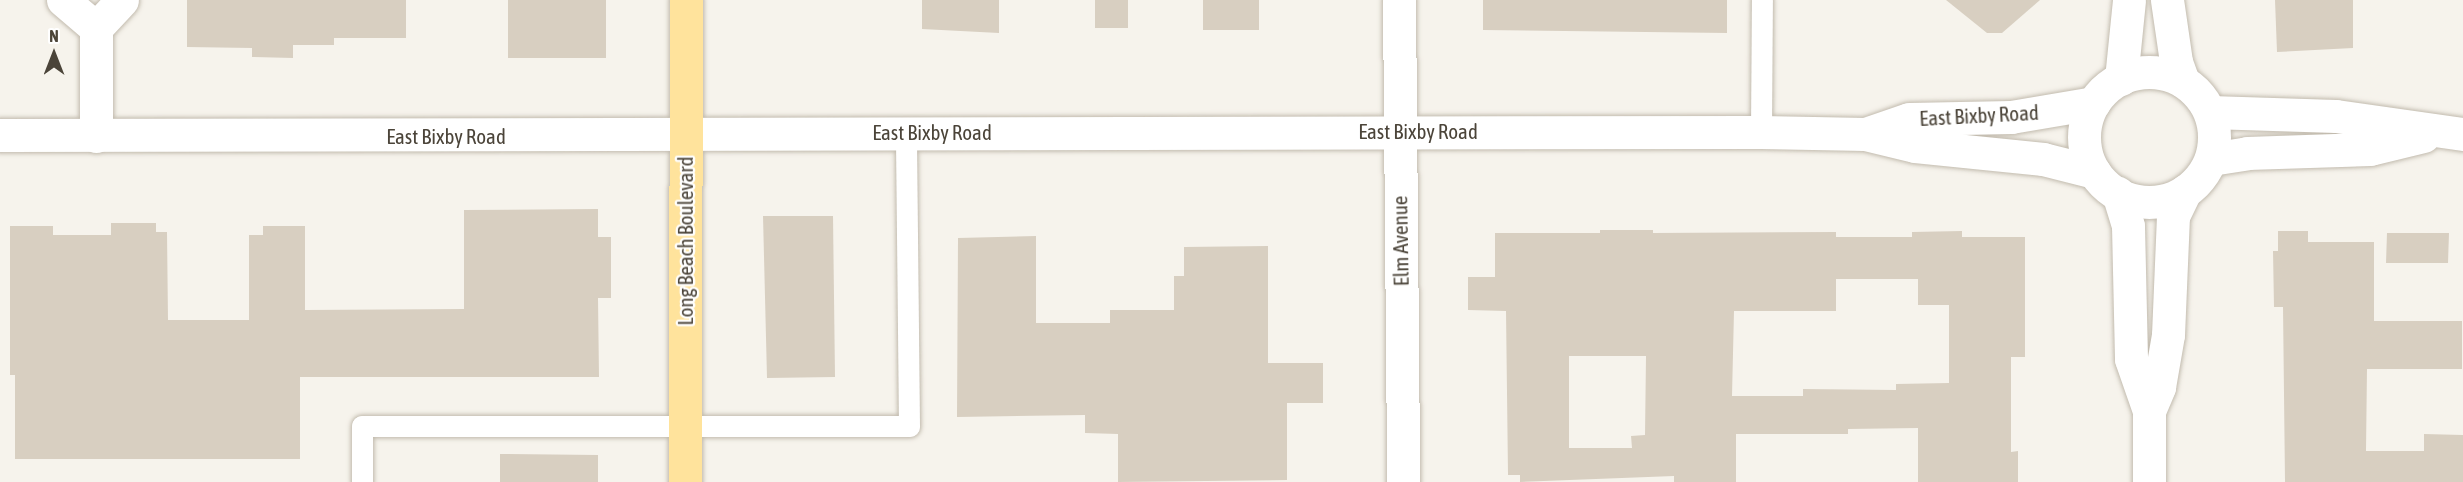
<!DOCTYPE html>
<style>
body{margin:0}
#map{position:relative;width:2463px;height:482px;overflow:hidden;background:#f6f3ec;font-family:"Asap Condensed",sans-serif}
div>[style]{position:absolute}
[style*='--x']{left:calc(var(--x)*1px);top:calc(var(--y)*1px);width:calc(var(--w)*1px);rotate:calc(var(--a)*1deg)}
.building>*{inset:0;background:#d8cfc1}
.roads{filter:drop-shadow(0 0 2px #c2bbae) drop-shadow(0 0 2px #c2bbae)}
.service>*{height:21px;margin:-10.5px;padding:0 10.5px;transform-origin:10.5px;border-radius:10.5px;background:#fff}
.minor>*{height:33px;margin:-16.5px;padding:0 16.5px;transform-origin:16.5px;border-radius:16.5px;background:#fff}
.tertiary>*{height:33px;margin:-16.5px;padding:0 16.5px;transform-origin:16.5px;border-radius:16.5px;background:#fff}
.tertiary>.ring{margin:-16.5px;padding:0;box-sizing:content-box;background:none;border:33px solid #fff;border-radius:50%}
.primary>*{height:33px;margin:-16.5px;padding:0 16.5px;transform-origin:16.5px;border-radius:16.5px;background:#ffe39c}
span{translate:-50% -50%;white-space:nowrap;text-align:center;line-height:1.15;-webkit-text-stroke:4.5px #fff;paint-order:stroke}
.street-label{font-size:21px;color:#4b4439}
.north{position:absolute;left:24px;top:24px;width:60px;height:60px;-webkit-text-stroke:4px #fff;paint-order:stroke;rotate:0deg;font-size:16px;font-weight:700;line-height:24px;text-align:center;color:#4b4439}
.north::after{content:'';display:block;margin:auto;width:21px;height:27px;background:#4b4439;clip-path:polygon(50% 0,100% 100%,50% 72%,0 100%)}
</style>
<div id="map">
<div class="building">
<div style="clip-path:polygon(187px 0,406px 0,406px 38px,334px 38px,334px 45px,293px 45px,293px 58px,252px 57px,252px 48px,187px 47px)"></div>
<div style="clip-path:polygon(508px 0,606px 0,606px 58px,508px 58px)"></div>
<div style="clip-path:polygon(922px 0,999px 0,999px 33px,922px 29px)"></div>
<div style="clip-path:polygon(1095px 0,1128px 0,1128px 28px,1095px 28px)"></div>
<div style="clip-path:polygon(1203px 0,1259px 0,1259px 30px,1203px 30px)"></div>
<div style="clip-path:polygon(1483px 0,1727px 0,1727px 33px,1483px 30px)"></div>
<div style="clip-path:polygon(1946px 0,2040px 0,2002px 33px,1987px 33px)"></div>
<div style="clip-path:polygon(2275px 0,2353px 0,2353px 48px,2277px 52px)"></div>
<div style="clip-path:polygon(598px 209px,598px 237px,611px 237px,611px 298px,598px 298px,599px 377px,300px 377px,300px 459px,15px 459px,15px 375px,10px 375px,10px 226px,53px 226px,53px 235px,111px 235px,111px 223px,156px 223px,156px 232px,167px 232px,168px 320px,249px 320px,249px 235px,263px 235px,263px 226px,305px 226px,305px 310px,464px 309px,464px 210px)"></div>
<div style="clip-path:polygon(763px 216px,833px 216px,835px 377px,767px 378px)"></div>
<div style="clip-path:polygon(evenodd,1600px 230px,1653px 230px,1653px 233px,1836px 232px,1836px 237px,1912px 237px,1912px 232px,1962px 231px,1962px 237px,2025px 237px,2025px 357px,2011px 357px,2011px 452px,2018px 451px,2018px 482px,1918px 482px,1918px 428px,1848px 429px,1848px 434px,1736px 434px,1736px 482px,1674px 482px,1674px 476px,1520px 482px,1520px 475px,1508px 475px,1506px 311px,1468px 310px,1468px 277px,1495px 277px,1495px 233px,1600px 233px,1600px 230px,1836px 279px,1918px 279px,1918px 305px,1949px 305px,1949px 383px,1896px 384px,1896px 390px,1803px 389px,1803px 396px,1732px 396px,1734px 311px,1836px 311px,1836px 279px,1600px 230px,1569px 356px,1646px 356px,1645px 435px,1631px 436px,1632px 448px,1569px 448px,1569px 356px)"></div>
<div style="clip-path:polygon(2278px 231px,2308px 231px,2308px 242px,2374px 242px,2374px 321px,2462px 321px,2462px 369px,2367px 369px,2366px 451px,2424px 451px,2424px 434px,2463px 435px,2463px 482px,2285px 482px,2283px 307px,2274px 307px,2273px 251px,2278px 251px)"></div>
<div style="clip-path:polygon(2387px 233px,2449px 233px,2448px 263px,2386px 263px)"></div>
<div style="clip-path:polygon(1036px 236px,1036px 323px,1110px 323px,1110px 310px,1174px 310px,1174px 276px,1184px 276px,1184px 247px,1268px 246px,1268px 363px,1323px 363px,1323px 403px,1287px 403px,1287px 480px,1118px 482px,1118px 434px,1085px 433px,1085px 415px,957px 417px,958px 238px)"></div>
<div style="clip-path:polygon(500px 454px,598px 455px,598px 482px,500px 482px)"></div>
</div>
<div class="roads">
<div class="service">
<div style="--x:1761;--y:132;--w:132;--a:-89.6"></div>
<div style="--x:362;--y:482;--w:56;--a:-90"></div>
<div style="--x:362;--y:426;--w:547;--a:0"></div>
<div style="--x:909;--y:426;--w:294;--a:-90.6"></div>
</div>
<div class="minor">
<div style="--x:63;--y:0;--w:43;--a:40.3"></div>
<div style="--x:1399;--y:0;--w:482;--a:89.5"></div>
<div style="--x:2167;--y:0;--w:63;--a:81.7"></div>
<div style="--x:2176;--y:62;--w:20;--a:70"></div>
<div style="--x:2121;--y:79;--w:79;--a:-84.2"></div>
<div style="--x:96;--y:136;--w:108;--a:-90"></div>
<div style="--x:96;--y:28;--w:38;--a:-47"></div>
<div style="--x:2118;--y:193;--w:34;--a:73"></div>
<div style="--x:2128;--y:226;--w:133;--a:88.7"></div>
<div style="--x:2131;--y:359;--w:55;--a:70.9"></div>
<div style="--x:2149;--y:411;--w:26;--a:-67"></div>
<div style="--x:2159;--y:387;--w:53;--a:-80.2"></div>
<div style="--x:2168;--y:335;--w:119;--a:-87.6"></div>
<div style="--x:2173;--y:216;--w:28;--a:-64"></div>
<div style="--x:2149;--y:482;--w:71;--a:-90"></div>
</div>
<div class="tertiary">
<div class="ring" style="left:2084px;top:72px;width:97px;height:97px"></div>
<div style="--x:2210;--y:112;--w:126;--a:1.8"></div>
<div style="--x:2336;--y:116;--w:128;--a:8.1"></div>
<div style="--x:1865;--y:134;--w:46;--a:-18.8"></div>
<div style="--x:1909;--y:119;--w:102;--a:-1.1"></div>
<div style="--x:2011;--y:117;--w:84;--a:-9.6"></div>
<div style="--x:0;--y:135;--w:1761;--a:-0.1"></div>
<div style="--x:1761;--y:132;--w:104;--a:1.1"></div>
<div style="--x:1865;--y:134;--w:51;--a:13.5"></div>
<div style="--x:1915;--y:146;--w:129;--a:5.8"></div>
<div style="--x:2043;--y:159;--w:53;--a:14.3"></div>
<div style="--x:2211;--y:159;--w:36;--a:-9"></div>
<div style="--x:2247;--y:153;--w:123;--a:-1.9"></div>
<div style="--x:2370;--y:149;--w:55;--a:-13.8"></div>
</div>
<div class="primary">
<div style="--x:685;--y:482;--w:482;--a:-89.9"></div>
</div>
</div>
<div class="street-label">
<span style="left:1979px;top:115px;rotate:-3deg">East Bixby Road</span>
<span style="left:1418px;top:131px">East Bixby Road</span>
<span style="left:932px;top:132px">East Bixby Road</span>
<span style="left:446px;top:136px">East Bixby Road</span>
<span style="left:685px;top:241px;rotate:-90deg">Long Beach Boulevard</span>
<span style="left:1400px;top:241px;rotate:-91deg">Elm Avenue</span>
</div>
<div class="north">N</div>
</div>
